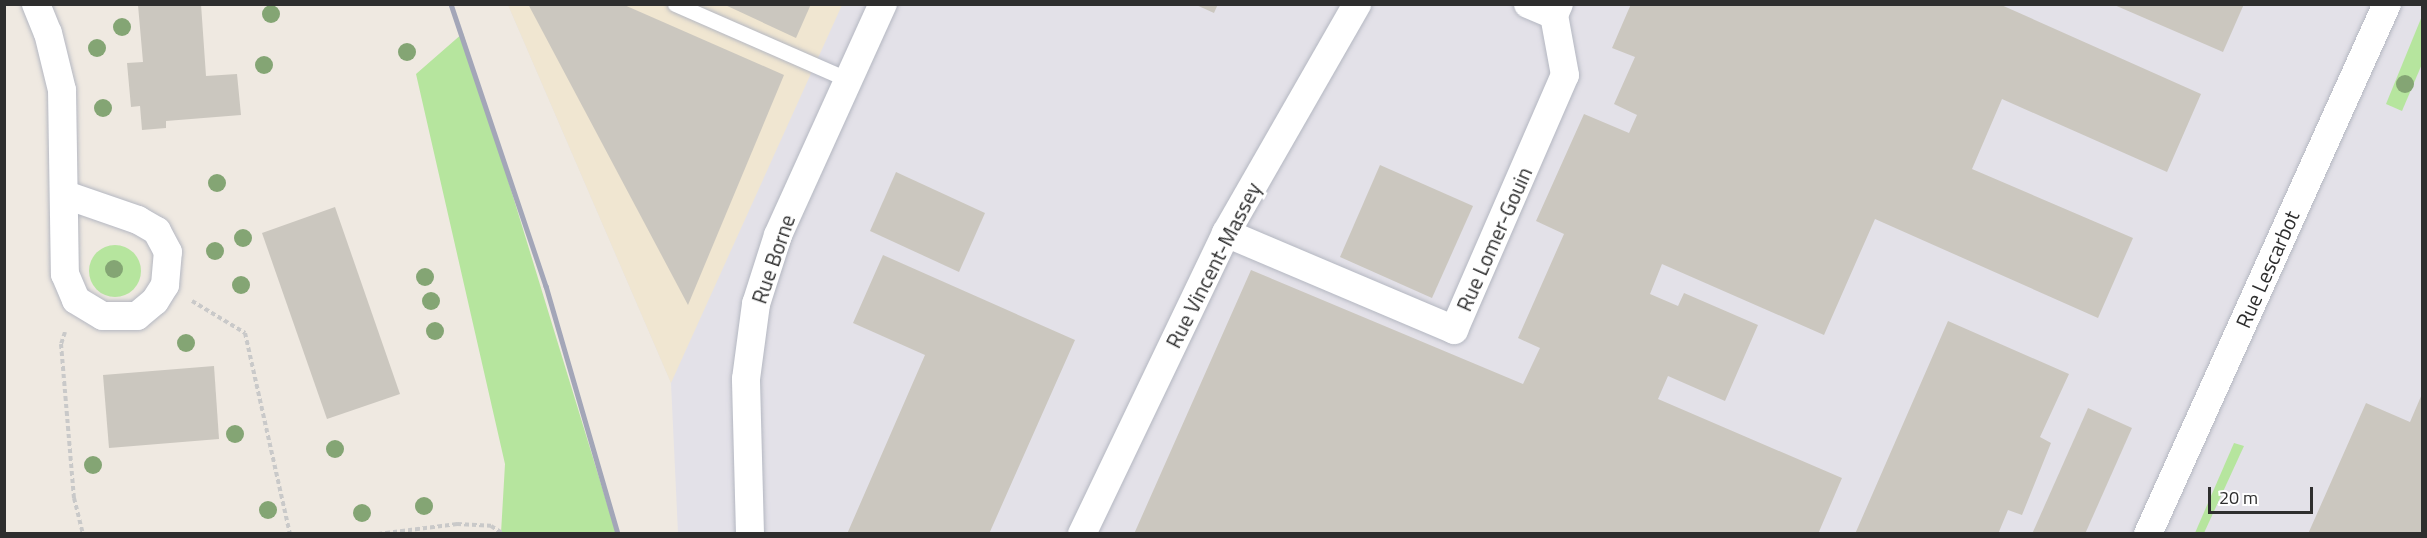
<!DOCTYPE html>
<style>
body{margin:0}
#map{position:relative;width:2427px;height:538px;overflow:hidden;background:#efe9e1;font-family:"Titillium Web",sans-serif}
div>[style]{position:absolute}
[style*='--x']{left:calc(var(--x)*1px);top:calc(var(--y)*1px);width:calc(var(--w)*1px);rotate:calc(var(--a)*1deg)}
.industrial>*{inset:0;background:#e3e1e8}
.education>*{inset:0;background:#f0e6d1}
.green>*{inset:0;background:#b6e59e}
.round{border-radius:50%}
.building>*{inset:0;background:#cbc7bf}
.path>*{height:4px;margin-top:-2px;transform-origin:0;background:repeating-linear-gradient(90deg,#c9c9c9 0 4.5px,transparent 0 7.5px)}
.roads{filter:drop-shadow(0 0 2px #b4b7c1) drop-shadow(0 0 2px #b4b7c1)}
.lane>*{height:15px;margin:-7.5px;padding:0 7.5px;transform-origin:7.5px;border-radius:7.5px;background:#fff}
.street>*{height:28px;margin:-14px;padding:0 14px;transform-origin:14px;border-radius:14px;background:#fff}
.rail>*{height:4.5px;margin:-2.25px;padding:0 2.25px;transform-origin:2.25px;border-radius:2.25px;background:#a3a6b8}
.trees>*{width:18px;height:18px;margin:-9px;border-radius:50%;background:#84a574}
span{translate:-50% -50%;white-space:nowrap;text-align:center;line-height:1.15;-webkit-text-stroke:6px #fff;paint-order:stroke}
.street-label{font-size:21px;color:#2e2e2e}
.frame{position:absolute;inset:0;border:6px solid #2e2e2e;pointer-events:none}
.scale{position:absolute;left:2208px;top:487px;width:105px;height:27px;box-sizing:border-box;border:3px solid #2e2e2e;border-top:0;padding-left:8px;font-size:18px;line-height:21px;white-space:nowrap;color:#2e2e2e;-webkit-text-stroke:4px #fff;paint-order:stroke}
</style>
<div id="map">
<div class="industrial">
<div style="clip-path:polygon(508px 5px,2422px 5px,2422px 533px,678px 533px,671px 383px)"></div>
</div>
<div class="education">
<div style="clip-path:polygon(508px 5px,842px 5px,671px 383px)"></div>
</div>
<div class="green">
<div style="clip-path:polygon(2422px 16px,2422px 64px,2402px 111px,2386px 104px)"></div>
<div style="clip-path:polygon(463px 33px,616px 533px,501px 533px,505px 464px,416px 74px)"></div>
<div class="round" style="left:89px;top:245px;width:52px;height:52px"></div>
<div style="clip-path:polygon(2234px 443px,2244px 446px,2204px 533px,2195px 533px)"></div>
</div>
<div class="building">
<div style="clip-path:polygon(201px 4px,206px 76px,237px 74px,241px 115px,166px 121px,166px 128px,142px 130px,140px 106px,131px 107px,127px 63px,143px 62px,138px 5px)"></div>
<div style="clip-path:polygon(528px 4px,622px 4px,784px 75px,688px 305px)"></div>
<div style="clip-path:polygon(723px 4px,811px 4px,796px 38px)"></div>
<div style="clip-path:polygon(1194px 4px,1218px 4px,1214px 13px)"></div>
<div style="clip-path:polygon(1631px 4px,1999px 4px,2201px 94px,2167px 172px,2002px 99px,1972px 169px,2133px 238px,2098px 318px,1875px 219px,1824px 335px,1662px 264px,1650px 294px,1678px 306px,1684px 293px,1758px 325px,1725px 401px,1668px 376px,1658px 399px,1842px 478px,1818px 534px,1134px 534px,1251px 270px,1523px 384px,1540px 348px,1518px 338px,1564px 234px,1536px 221px,1584px 114px,1629px 133px,1637px 115px,1614px 104px,1635px 57px,1612px 48px)"></div>
<div style="clip-path:polygon(2112px 4px,2244px 4px,2223px 52px)"></div>
<div style="clip-path:polygon(1380px 165px,1473px 206px,1432px 298px,1340px 257px)"></div>
<div style="clip-path:polygon(896px 172px,985px 213px,959px 272px,870px 231px)"></div>
<div style="clip-path:polygon(335px 207px,400px 394px,327px 419px,262px 233px)"></div>
<div style="clip-path:polygon(883px 255px,1075px 340px,989px 534px,847px 534px,925px 355px,853px 323px)"></div>
<div style="clip-path:polygon(1948px 321px,2069px 374px,2040px 437px,2051px 443px,2022px 515px,2008px 510px,1998px 534px,1855px 534px)"></div>
<div style="clip-path:polygon(214px 366px,219px 439px,109px 448px,103px 375px)"></div>
<div style="clip-path:polygon(2422px 394px,2422px 534px,2308px 534px,2366px 403px,2410px 422px)"></div>
<div style="clip-path:polygon(2088px 408px,2132px 428px,2085px 534px,2032px 534px)"></div>
</div>
<div class="path">
<div style="--x:192;--y:301;--w:62;--a:31.1"></div>
<div style="--x:245;--y:333;--w:206;--a:77.4"></div>
<div style="--x:65;--y:332;--w:13;--a:108"></div>
<div style="--x:61;--y:344;--w:155;--a:85.2"></div>
<div style="--x:74;--y:498;--w:37;--a:76"></div>
<div style="--x:378;--y:534;--w:80;--a:-7.2"></div>
<div style="--x:457;--y:524;--w:34;--a:3"></div>
<div style="--x:491;--y:526;--w:15;--a:32"></div>
</div>
<div class="roads">
<div class="lane">
<div style="--x:675;--y:4;--w:190;--a:23.6"></div>
</div>
<div class="street">
<div style="--x:36;--y:4;--w:31;--a:68"></div>
<div style="--x:48;--y:33;--w:59;--a:76.2"></div>
<div style="--x:62;--y:90;--w:184;--a:89.1"></div>
<div style="--x:65;--y:274;--w:28;--a:67"></div>
<div style="--x:76;--y:300;--w:31;--a:31"></div>
<div style="--x:103;--y:316;--w:34;--a:0"></div>
<div style="--x:137;--y:316;--w:23;--a:-40"></div>
<div style="--x:155;--y:301;--w:19;--a:-58"></div>
<div style="--x:165;--y:285;--w:33;--a:-85"></div>
<div style="--x:168;--y:252;--w:24;--a:-118"></div>
<div style="--x:157;--y:231;--w:22;--a:-150"></div>
<div style="--x:138;--y:220;--w:76;--a:-160.9"></div>
<div style="--x:1528;--y:4;--w:28;--a:23"></div>
<div style="--x:1226;--y:233;--w:248;--a:23"></div>
<div style="--x:1454;--y:330;--w:278;--a:-66.5"></div>
<div style="--x:1565;--y:75;--w:61;--a:-100.4"></div>
<div style="--x:1554;--y:15;--w:12;--a:-66"></div>
<div style="--x:750;--y:534;--w:155;--a:-91.5"></div>
<div style="--x:746;--y:379;--w:76;--a:-82.4"></div>
<div style="--x:756;--y:304;--w:72;--a:-72.3"></div>
<div style="--x:778;--y:235;--w:254;--a:-65.6"></div>
<div style="--x:1082;--y:534;--w:334;--a:-64.4"></div>
<div style="--x:1226;--y:233;--w:264;--a:-60.2"></div>
<div style="--x:2148;--y:534;--w:581;--a:-65.73"></div>
</div>
</div>
<div class="rail">
<div style="--x:451;--y:4;--w:298;--a:71.4"></div>
<div style="--x:546;--y:286;--w:258;--a:73.8"></div>
</div>
<div class="trees">
<div style="left:271px;top:14px"></div>
<div style="left:122px;top:27px"></div>
<div style="left:97px;top:48px"></div>
<div style="left:407px;top:52px"></div>
<div style="left:264px;top:65px"></div>
<div style="left:2405px;top:84px"></div>
<div style="left:103px;top:108px"></div>
<div style="left:217px;top:183px"></div>
<div style="left:243px;top:238px"></div>
<div style="left:215px;top:251px"></div>
<div style="left:114px;top:269px"></div>
<div style="left:425px;top:277px"></div>
<div style="left:241px;top:285px"></div>
<div style="left:431px;top:301px"></div>
<div style="left:435px;top:331px"></div>
<div style="left:186px;top:343px"></div>
<div style="left:235px;top:434px"></div>
<div style="left:335px;top:449px"></div>
<div style="left:93px;top:465px"></div>
<div style="left:424px;top:506px"></div>
<div style="left:268px;top:510px"></div>
<div style="left:362px;top:513px"></div>
</div>
<div class="street-label">
<span style="left:1494px;top:239px;rotate:-66deg">Rue Lomer-Gouin</span>
<span style="left:773px;top:259px;rotate:-71deg">Rue Borne</span>
<span style="left:1213px;top:265px;rotate:-63deg">Rue Vincent-Massey</span>
<span style="left:2267px;top:269px;rotate:-66deg">Rue Lescarbot</span>
</div>
<div class="frame"></div>
<div class="scale">20 m</div>
</div>
